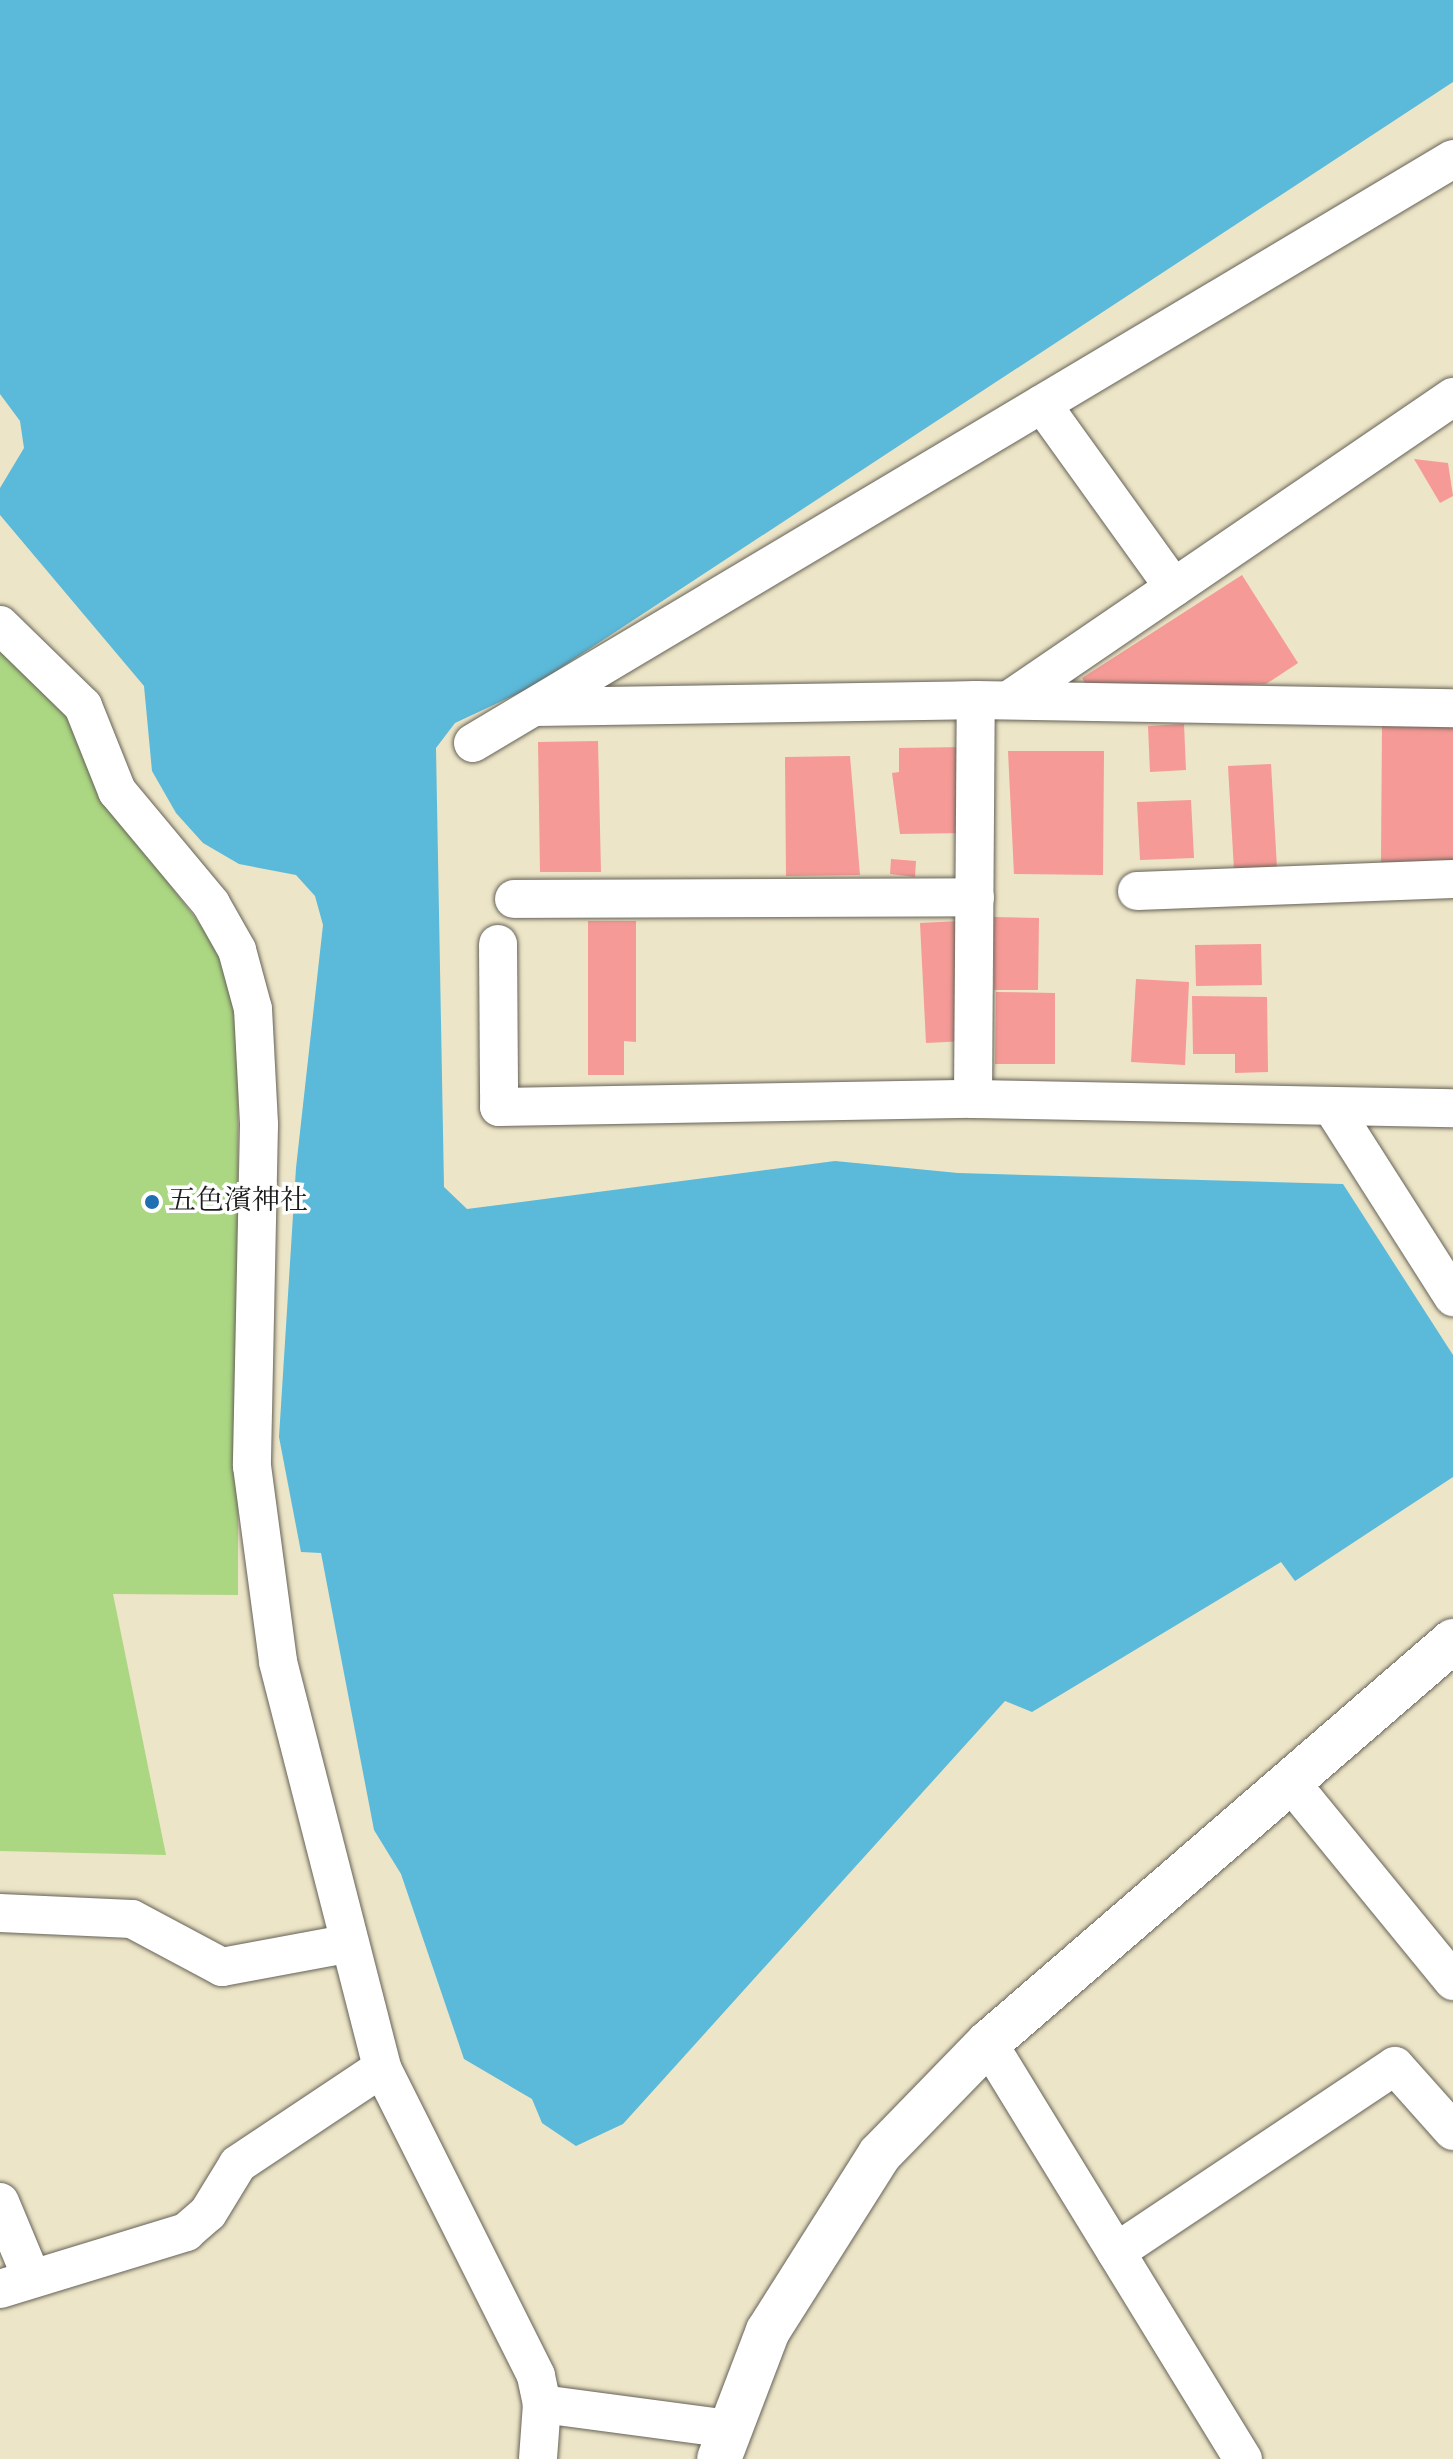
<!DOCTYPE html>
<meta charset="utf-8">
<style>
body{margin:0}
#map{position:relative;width:1453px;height:2459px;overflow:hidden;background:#ede5c7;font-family:"Sorts Mill Goudy","Noto Serif JP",serif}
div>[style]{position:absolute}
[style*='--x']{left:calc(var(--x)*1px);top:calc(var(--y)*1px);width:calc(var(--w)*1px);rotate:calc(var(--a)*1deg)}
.green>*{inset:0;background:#abd682}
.water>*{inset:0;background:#5bb9d9}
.building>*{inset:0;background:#f59a96}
.roads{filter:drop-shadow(0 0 2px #656258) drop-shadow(0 0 2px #656258)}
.minor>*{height:38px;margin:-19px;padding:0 19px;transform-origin:19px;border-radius:19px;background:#fff}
.tertiary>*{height:44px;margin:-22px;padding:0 22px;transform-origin:22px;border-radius:22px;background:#fff}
.dots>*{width:22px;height:22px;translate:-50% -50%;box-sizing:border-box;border:4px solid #fff;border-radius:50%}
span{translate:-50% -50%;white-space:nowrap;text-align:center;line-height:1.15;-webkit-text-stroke:7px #fff;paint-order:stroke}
.poi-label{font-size:28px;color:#1c1c1c}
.left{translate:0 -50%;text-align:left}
</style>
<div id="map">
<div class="green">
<div style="clip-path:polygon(0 644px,66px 710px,101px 795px,219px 949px,238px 1020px,238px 1595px,113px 1594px,166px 1855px,0 1851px)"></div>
</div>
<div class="water">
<div style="clip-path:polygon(0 0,1453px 0,1453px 82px,530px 688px,455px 723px,436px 748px,444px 1187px,467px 1209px,835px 1161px,958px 1173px,1343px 1184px,1453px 1355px,1453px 1477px,1295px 1581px,1281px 1562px,1032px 1712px,1005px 1701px,623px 2124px,576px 2146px,542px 2123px,532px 2099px,464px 2059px,401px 1874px,374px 1830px,321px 1553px,301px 1552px,279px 1437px,296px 1168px,323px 925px,315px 896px,296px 875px,239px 864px,203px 843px,176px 813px,152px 771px,144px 686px,0 515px,0 488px,24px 448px,20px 421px,0 394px)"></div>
</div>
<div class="building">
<div style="clip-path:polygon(1414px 459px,1448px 463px,1453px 496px,1440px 503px)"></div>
<div style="clip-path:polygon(1242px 575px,1298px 663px,1266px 684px,1090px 691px,1082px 678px)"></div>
<div style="clip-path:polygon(1184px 724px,1186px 770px,1150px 772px,1148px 726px)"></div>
<div style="clip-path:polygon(1382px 726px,1453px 727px,1453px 863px,1381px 862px)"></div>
<div style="clip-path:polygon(598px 741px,601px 872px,540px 872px,538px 742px)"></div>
<div style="clip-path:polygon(964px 747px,966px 833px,900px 834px,892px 773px,899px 772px,899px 748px)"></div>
<div style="clip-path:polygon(1008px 751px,1104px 751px,1103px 875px,1014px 874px)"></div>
<div style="clip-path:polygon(850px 756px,860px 875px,786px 876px,785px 757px)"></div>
<div style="clip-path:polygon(1271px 764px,1277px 868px,1234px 870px,1228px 766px)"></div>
<div style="clip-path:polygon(1191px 800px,1194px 858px,1140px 860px,1137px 802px)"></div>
<div style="clip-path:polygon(891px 859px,916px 861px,915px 877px,890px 874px)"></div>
<div style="clip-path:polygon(994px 917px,1039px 918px,1038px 990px,994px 990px)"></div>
<div style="clip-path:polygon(588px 921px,636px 921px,636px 1042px,624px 1041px,624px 1075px,588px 1075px)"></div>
<div style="clip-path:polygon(960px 921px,966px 1041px,926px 1043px,920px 923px)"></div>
<div style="clip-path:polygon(1261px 944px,1262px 985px,1196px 986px,1195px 945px)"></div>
<div style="clip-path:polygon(1136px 979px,1189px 982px,1185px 1065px,1131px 1062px)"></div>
<div style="clip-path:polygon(996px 992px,1055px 993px,1055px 1064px,995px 1064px)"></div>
<div style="clip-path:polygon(1192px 996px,1267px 997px,1268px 1072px,1235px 1073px,1235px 1054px,1193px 1054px)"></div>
</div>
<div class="roads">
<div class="minor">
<div style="--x:1042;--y:404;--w:226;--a:54.3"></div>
<div style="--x:0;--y:625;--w:116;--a:44.3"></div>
<div style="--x:83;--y:706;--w:92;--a:68.2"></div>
<div style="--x:117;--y:791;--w:147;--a:50.2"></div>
<div style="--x:211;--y:904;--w:53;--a:60.5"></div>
<div style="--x:237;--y:950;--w:61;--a:74.8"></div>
<div style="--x:253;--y:1009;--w:116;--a:87"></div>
<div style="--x:259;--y:1125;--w:341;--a:91.2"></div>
<div style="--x:252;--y:1466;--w:198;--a:82.4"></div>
<div style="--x:278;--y:1662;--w:419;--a:75.6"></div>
<div style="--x:382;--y:2068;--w:344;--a:63.4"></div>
<div style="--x:536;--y:2376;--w:29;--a:78"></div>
<div style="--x:542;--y:2404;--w:55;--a:94.2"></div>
<div style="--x:1009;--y:700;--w:538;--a:-34.31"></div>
<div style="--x:536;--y:707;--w:440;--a:-0.9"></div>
<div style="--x:976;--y:700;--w:477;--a:1"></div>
<div style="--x:473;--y:743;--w:1141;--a:-30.79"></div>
<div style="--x:1137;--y:891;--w:316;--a:-2.2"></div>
<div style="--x:514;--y:899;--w:461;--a:-0.2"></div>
<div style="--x:498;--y:944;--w:163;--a:89.6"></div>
<div style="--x:499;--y:1107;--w:474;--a:-1"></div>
<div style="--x:973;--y:1099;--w:480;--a:1.1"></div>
<div style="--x:973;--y:1099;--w:399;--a:-89.6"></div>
<div style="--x:1334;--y:1110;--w:222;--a:57.5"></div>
<div style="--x:1291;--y:1783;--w:256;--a:50.7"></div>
<div style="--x:0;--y:1913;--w:132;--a:2.6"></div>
<div style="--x:132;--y:1919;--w:102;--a:28.1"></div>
<div style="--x:222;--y:1967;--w:126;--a:-10.5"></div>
<div style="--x:988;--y:2043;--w:488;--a:58.5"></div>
<div style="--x:0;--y:2202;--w:83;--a:67.4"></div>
<div style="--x:1116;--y:2252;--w:335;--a:-33.7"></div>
<div style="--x:1395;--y:2066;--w:87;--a:48.3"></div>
<div style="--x:0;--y:2289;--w:195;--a:-17"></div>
<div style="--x:186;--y:2232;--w:29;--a:-41"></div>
<div style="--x:208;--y:2213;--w:57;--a:-58.5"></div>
<div style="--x:238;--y:2164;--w:173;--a:-33.7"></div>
<div style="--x:542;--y:2404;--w:189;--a:7.6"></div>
</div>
<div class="tertiary">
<div style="--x:719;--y:2459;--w:137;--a:-69.1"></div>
<div style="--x:768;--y:2331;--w:209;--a:-57.7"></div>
<div style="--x:880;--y:2154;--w:155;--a:-45.8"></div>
<div style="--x:988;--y:2043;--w:615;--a:-40.84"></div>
</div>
</div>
<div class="dots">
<div style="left:152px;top:1202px;background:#1f6fb2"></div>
</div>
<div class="poi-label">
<span class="left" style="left:168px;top:1202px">五色濱神社</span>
</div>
</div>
